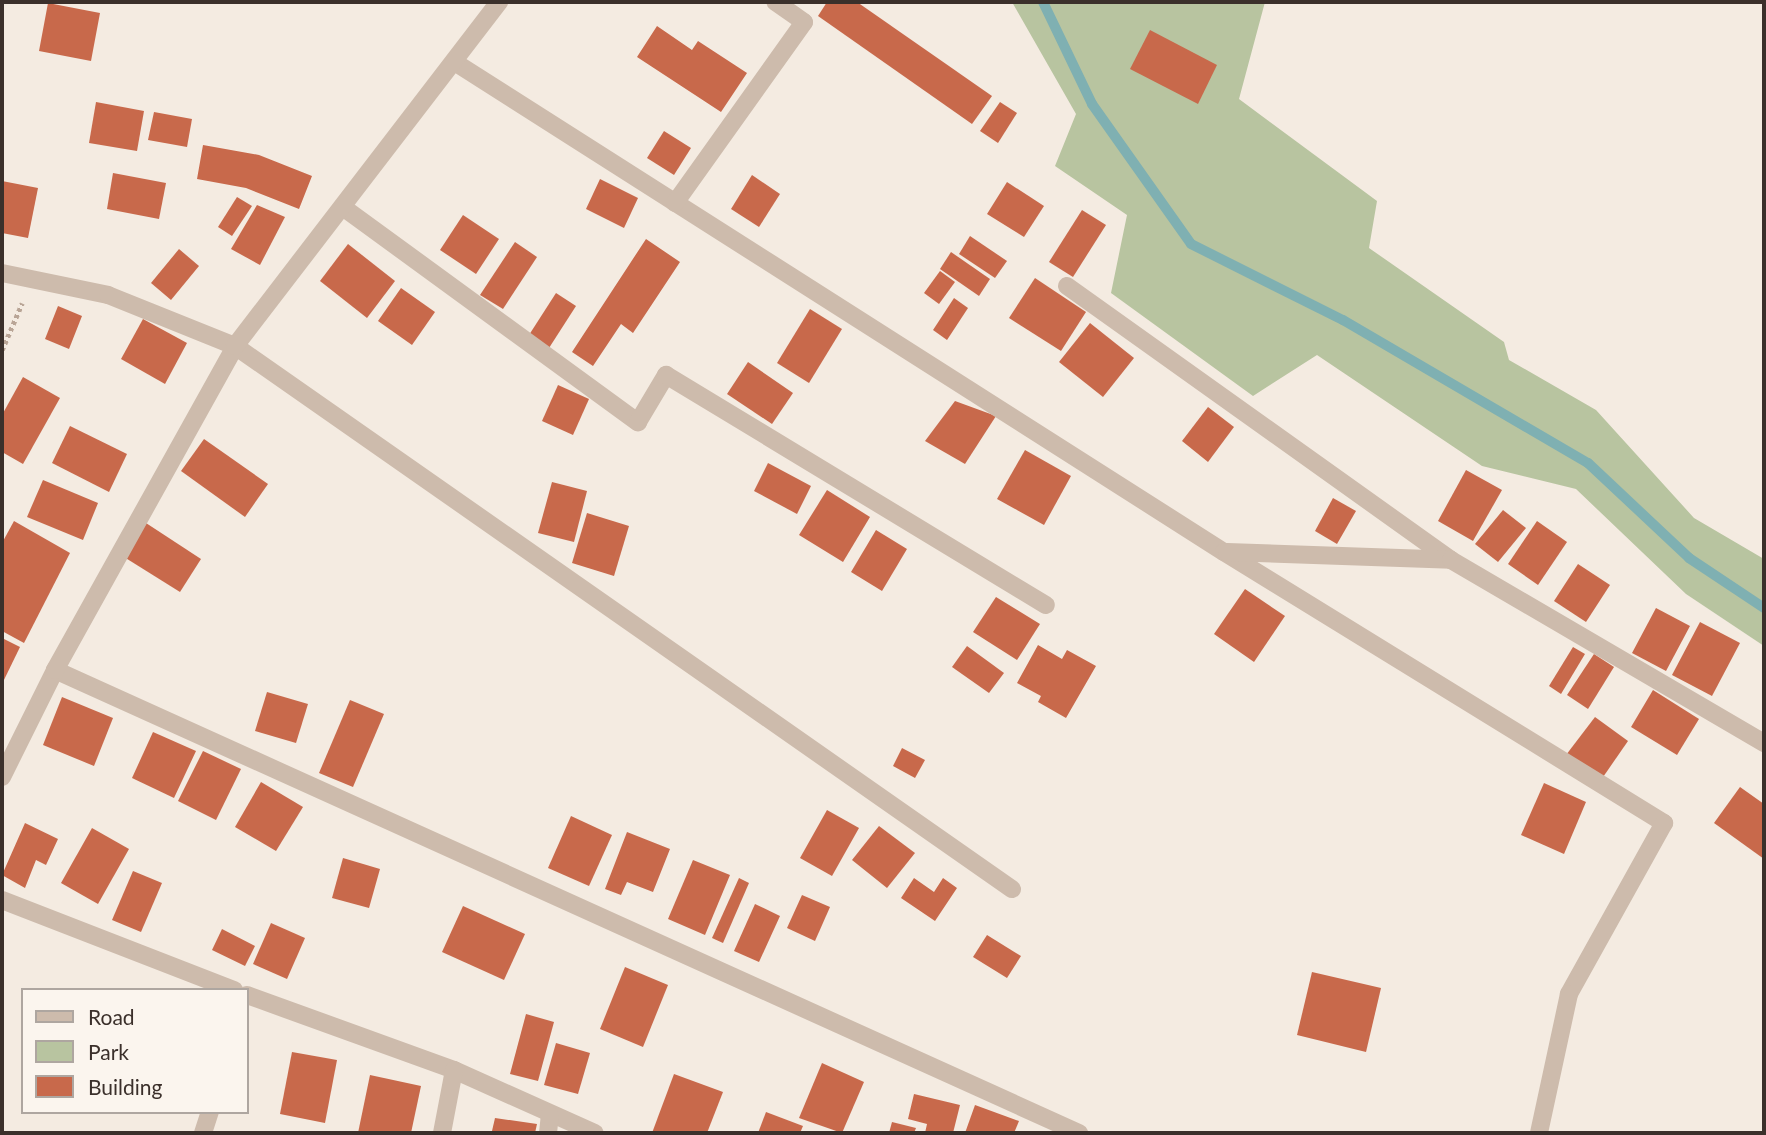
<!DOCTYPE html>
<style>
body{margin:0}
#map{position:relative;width:1766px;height:1135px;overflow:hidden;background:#f4ebe1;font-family:Lato,sans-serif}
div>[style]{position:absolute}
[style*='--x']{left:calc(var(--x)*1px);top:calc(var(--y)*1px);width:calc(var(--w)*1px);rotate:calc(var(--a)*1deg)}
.green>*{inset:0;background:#b8c4a0}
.stream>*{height:10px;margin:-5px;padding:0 5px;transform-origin:5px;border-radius:5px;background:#7fb0b2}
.building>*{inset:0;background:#c8694b}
.path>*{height:4.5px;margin-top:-2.25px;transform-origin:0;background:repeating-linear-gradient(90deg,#b9a596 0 3.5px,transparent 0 7px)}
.street>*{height:18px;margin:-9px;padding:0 9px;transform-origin:9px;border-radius:9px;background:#cdbbac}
span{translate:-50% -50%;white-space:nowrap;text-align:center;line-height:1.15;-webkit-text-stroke:5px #fbf5ee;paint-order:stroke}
.frame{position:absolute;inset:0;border:4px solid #3b302b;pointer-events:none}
.legend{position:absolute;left:21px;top:988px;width:228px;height:126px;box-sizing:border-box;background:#fbf5ee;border:2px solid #aea6a0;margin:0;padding:9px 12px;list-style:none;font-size:21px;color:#3b302b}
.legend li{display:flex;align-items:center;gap:14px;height:35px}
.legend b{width:35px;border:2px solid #aea6a0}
</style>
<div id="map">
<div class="green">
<div style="clip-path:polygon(1012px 2px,1265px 2px,1239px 99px,1377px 201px,1369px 248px,1504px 342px,1509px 360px,1596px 410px,1694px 518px,1764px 559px,1764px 646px,1686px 594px,1576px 489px,1482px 466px,1317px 355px,1253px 396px,1111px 293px,1127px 215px,1055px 166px,1076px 114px)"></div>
</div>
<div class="stream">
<div style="--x:1043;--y:2;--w:113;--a:64.3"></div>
<div style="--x:1092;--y:104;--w:171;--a:54.7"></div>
<div style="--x:1191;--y:244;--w:170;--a:26.6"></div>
<div style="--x:1343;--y:320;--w:284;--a:30.3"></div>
<div style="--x:1588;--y:463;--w:139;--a:43.2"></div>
<div style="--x:1689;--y:558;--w:90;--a:33.7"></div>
</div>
<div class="building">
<div style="clip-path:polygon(827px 2px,857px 2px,992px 96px,972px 124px,818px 16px)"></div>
<div style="clip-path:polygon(48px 3px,100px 13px,91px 61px,39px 51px)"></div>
<div style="clip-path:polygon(657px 26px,692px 50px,698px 41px,747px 73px,721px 112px,637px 57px)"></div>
<div style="clip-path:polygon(1150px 30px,1217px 65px,1198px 104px,1130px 69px)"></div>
<div style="clip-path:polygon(96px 102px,144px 111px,137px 151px,89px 143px)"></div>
<div style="clip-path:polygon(1000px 102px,1017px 113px,998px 143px,980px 131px)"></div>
<div style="clip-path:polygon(154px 112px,192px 119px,187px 147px,148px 140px)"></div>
<div style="clip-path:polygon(664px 131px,691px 148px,674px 175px,647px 158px)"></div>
<div style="clip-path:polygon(203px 145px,259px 155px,312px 176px,299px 209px,246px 188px,197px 179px)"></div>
<div style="clip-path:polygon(113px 173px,166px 183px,159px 219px,107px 209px)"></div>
<div style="clip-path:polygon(752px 175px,780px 194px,759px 227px,731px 209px)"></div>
<div style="clip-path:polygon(600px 179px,638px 198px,624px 228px,586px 209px)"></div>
<div style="clip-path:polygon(2px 181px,38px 188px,28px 238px,2px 233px)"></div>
<div style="clip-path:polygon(1007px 182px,1044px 206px,1024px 237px,987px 214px)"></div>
<div style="clip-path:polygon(237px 197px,252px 206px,232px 236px,218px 227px)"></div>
<div style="clip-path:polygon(257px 205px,285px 217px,260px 265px,231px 249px)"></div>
<div style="clip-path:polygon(1082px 210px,1106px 225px,1073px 277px,1049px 262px)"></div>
<div style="clip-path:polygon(463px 215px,499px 239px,476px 274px,440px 250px)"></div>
<div style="clip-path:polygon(970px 236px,1007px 261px,995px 278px,959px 254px)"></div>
<div style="clip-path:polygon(646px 239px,680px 262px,633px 333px,621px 324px,593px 366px,572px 352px)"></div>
<div style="clip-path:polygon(515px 242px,537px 257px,503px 309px,480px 295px)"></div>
<div style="clip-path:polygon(348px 244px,395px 281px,367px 318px,320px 281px)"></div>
<div style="clip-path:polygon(179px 249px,199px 266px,171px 300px,151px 283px)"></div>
<div style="clip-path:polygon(951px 252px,990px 279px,979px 296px,940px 269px)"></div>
<div style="clip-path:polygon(940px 271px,955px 282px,939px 304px,924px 293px)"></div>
<div style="clip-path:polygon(1035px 278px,1086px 312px,1061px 351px,1009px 318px)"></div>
<div style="clip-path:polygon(401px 288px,435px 312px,412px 345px,378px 321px)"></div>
<div style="clip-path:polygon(556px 293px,576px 306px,549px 348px,529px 335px)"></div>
<div style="clip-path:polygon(954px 298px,968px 308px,947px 340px,933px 330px)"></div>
<div style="clip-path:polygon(58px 306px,82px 316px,69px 349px,45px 339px)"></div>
<div style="clip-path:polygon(810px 309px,842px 329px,809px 383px,777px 363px)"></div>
<div style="clip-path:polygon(143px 319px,187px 343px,165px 384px,121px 359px)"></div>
<div style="clip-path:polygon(1090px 323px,1134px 358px,1103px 397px,1059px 362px)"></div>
<div style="clip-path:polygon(748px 362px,793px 393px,772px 424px,727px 394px)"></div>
<div style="clip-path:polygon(23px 377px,60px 398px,23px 464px,2px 452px,2px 415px)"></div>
<div style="clip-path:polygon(558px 385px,589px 399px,573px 435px,542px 421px)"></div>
<div style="clip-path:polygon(955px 401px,996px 416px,965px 464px,925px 441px)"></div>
<div style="clip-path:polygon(1208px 407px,1234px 427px,1208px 462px,1182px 441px)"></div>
<div style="clip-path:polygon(70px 426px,127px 454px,109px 492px,52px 463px)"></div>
<div style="clip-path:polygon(204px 439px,268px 484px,245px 517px,181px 471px)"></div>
<div style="clip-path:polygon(1025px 450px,1071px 476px,1044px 525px,997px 499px)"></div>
<div style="clip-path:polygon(768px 463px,811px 486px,797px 514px,754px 491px)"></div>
<div style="clip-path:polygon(1466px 470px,1502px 490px,1473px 541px,1438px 521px)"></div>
<div style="clip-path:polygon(43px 480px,98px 503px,83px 540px,27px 517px)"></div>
<div style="clip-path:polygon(552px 482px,587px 491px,574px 542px,538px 533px)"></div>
<div style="clip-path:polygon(827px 490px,870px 517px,843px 562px,799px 535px)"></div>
<div style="clip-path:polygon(1333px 498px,1356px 511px,1337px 544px,1315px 531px)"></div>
<div style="clip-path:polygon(1503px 510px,1526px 528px,1498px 562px,1475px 544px)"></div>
<div style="clip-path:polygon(587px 513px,629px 526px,614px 576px,572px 563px)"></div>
<div style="clip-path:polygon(14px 521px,70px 553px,24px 643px,2px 631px,2px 543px)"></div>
<div style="clip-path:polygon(1537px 521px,1567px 542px,1538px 585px,1508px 564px)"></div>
<div style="clip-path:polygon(146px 523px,201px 559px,180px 592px,124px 557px)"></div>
<div style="clip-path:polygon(876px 530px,907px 549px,882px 591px,851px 572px)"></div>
<div style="clip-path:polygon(1578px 564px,1610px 585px,1586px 622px,1554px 601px)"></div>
<div style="clip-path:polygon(1245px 589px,1285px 616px,1254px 662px,1214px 634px)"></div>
<div style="clip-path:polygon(996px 597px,1040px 624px,1017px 660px,973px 632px)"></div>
<div style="clip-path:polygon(1656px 608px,1690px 626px,1666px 671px,1632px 653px)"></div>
<div style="clip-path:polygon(1700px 622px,1740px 643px,1712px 696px,1672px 675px)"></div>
<div style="clip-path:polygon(2px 638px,20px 647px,2px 684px)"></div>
<div style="clip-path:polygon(1038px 645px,1062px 659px,1067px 650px,1096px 666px,1066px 718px,1038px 702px,1041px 696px,1017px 683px)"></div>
<div style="clip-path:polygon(967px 646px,1004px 673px,989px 693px,952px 667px)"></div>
<div style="clip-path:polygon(1573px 647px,1585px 654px,1561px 694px,1549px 686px)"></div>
<div style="clip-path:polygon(1594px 654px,1614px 667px,1588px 709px,1567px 695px)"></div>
<div style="clip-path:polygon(1653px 690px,1699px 719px,1677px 755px,1631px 727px)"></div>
<div style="clip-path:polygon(267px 692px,308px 704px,296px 743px,255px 731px)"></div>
<div style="clip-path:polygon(62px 697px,113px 718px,94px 766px,43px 745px)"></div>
<div style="clip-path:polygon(350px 700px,384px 714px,353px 787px,319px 773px)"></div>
<div style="clip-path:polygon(1595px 717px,1628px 741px,1601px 780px,1566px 755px)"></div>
<div style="clip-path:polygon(153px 732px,196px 751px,174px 798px,132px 778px)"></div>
<div style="clip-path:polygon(902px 748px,925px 760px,915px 778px,893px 766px)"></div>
<div style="clip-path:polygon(203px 751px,241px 769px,216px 820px,178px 801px)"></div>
<div style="clip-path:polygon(261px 782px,303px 807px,276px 851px,235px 827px)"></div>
<div style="clip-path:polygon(1544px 783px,1586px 802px,1564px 854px,1521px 835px)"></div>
<div style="clip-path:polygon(1740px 787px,1764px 804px,1764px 859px,1714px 823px)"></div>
<div style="clip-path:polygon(827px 810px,859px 828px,832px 876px,800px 858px)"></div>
<div style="clip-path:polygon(571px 816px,612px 835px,589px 886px,548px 868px)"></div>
<div style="clip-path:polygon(25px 823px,58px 839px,46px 865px,36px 860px,25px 888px,2px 875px)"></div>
<div style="clip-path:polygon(879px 826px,915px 853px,887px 888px,852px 860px)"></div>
<div style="clip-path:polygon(92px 828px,129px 849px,98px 904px,61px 883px)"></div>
<div style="clip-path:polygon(627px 832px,670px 849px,653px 892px,627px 882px,621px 895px,605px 889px)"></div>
<div style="clip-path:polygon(343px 858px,380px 869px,369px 908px,332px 898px)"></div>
<div style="clip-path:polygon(693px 860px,730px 875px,705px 935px,668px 919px)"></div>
<div style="clip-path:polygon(133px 871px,162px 883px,141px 932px,112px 920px)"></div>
<div style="clip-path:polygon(739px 878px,749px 883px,723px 943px,712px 938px)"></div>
<div style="clip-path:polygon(914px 878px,934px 892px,943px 878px,957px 888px,935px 921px,901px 898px)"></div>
<div style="clip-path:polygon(802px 895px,830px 907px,815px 941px,787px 928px)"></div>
<div style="clip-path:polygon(755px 904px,780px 916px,759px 962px,734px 951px)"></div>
<div style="clip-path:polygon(463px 906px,525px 934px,504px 980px,442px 952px)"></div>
<div style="clip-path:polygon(271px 923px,305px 938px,287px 979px,253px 964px)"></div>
<div style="clip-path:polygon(222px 929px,255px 946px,245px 966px,212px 950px)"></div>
<div style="clip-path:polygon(987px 935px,1021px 956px,1007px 978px,973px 957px)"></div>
<div style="clip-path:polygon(625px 967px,668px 985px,643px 1047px,600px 1029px)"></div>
<div style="clip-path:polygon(1312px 972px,1381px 988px,1366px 1052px,1297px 1035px)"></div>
<div style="clip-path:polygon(526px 1014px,554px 1022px,538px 1081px,510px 1074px)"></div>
<div style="clip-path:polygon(556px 1043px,590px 1053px,578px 1094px,544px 1085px)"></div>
<div style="clip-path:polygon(292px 1052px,337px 1060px,325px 1123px,280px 1114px)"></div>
<div style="clip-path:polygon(822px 1063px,864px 1082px,842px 1133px,799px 1118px)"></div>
<div style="clip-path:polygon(674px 1074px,723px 1092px,707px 1133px,652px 1133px)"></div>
<div style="clip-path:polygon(370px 1075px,421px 1086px,411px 1133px,358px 1133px)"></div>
<div style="clip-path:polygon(914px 1094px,960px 1105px,953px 1133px,925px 1133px,927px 1124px,908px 1119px)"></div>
<div style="clip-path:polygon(975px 1105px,1019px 1121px,1014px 1133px,965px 1133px)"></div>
<div style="clip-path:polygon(766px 1112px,803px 1126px,800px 1133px,758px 1133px)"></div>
<div style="clip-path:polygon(495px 1118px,537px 1124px,535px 1133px,492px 1131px)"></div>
<div style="clip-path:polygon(892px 1122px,916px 1128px,914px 1133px,889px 1133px)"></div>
</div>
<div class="path">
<div style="--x:2;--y:350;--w:51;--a:-66.9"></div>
</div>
<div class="street">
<div style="--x:456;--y:63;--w:910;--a:32.49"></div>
<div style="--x:1224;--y:552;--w:517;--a:31.63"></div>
<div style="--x:1664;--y:823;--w:196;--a:119.1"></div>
<div style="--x:1569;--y:994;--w:142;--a:102.2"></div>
<div style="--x:675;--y:203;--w:222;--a:-54.5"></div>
<div style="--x:804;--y:22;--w:35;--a:-145"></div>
<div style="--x:344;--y:208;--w:364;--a:36.1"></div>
<div style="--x:638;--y:422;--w:55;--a:-59.2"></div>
<div style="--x:666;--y:375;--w:444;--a:31.2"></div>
<div style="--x:2;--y:273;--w:108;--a:11.7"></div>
<div style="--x:108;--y:295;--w:137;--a:21.9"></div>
<div style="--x:235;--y:346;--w:948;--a:34.95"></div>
<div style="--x:1067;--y:286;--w:472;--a:35.5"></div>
<div style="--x:1227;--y:552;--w:224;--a:2"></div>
<div style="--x:1451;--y:560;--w:363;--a:30.3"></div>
<div style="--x:55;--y:670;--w:1124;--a:24.33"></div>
<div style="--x:2;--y:777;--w:119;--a:-63.6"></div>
<div style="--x:55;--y:670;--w:371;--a:-60.9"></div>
<div style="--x:235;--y:346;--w:434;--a:-52.5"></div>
<div style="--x:2;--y:900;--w:249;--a:21.2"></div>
<div style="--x:247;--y:995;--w:220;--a:19.9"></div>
<div style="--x:454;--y:1070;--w:154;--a:24.1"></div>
<div style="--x:203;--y:1133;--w:22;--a:-72"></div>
<div style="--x:442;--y:1133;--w:64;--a:-79.2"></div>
<div style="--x:548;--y:1133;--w:18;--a:-84"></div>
</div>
<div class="frame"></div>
<ul class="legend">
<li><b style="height:9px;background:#cdbbac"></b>Road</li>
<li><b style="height:19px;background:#b8c4a0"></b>Park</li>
<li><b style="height:19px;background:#c8694b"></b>Building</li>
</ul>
</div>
